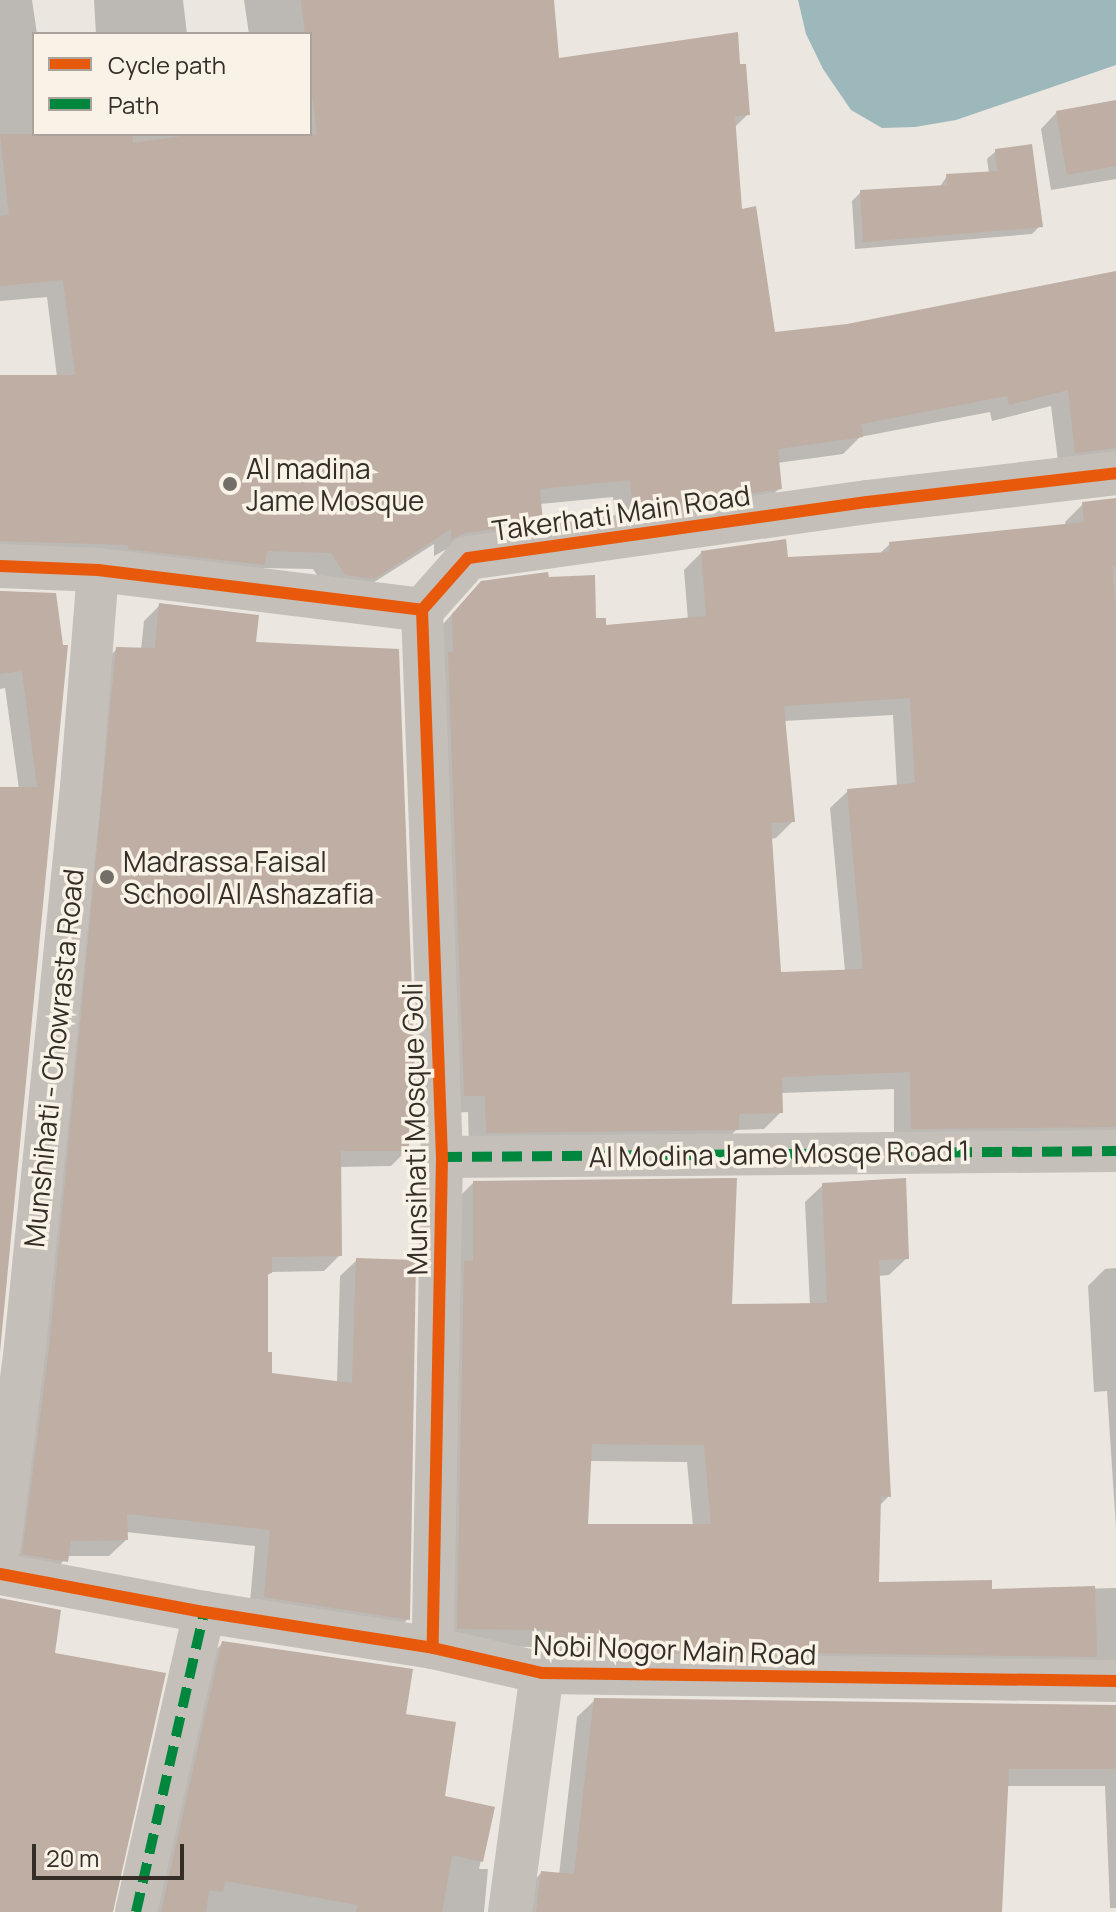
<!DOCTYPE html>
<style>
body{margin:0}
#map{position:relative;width:1116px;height:1912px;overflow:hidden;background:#ebe7e0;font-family:Manrope,sans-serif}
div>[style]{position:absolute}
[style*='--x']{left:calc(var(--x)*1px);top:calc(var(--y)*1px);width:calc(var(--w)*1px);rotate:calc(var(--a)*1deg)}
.water>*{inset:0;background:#9db8bb}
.shadow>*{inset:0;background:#0003}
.building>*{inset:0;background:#beaea3}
.minor>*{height:42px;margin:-21px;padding:0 21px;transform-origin:21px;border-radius:21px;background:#c4bfb9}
.tertiary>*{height:44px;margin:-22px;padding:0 22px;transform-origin:22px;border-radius:22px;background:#c4bfb9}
.quiet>*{height:10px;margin-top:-5px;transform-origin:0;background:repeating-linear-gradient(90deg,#00873e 0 20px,transparent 0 30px)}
.cycleway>*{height:12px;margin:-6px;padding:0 6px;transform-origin:6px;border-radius:6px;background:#e8590c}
.dots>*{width:22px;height:22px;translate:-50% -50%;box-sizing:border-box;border:4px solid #f8f2e7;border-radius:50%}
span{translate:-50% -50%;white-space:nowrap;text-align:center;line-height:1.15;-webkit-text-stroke:7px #f8f2e7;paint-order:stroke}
.poi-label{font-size:28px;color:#342d28}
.left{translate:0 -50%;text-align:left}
.street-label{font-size:28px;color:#342d28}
.legend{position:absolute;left:32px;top:32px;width:280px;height:104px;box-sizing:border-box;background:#f8f2e7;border:2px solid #aaa39b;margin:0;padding:10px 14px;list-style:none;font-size:24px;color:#342d28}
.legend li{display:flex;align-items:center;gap:16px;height:40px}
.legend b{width:40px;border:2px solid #aaa39b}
.scale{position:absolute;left:32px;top:1844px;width:152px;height:36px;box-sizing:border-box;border:4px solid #342d28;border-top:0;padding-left:10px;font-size:24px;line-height:28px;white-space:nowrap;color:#342d28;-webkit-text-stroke:6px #f8f2e7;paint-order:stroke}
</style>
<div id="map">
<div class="water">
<div style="clip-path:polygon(798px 0,1116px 0,1116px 65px,956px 120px,915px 127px,882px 128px,851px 110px,823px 69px,806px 34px)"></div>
</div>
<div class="shadow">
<div style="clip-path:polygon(0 0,32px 0,37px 34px,34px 134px,310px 134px,310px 34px,249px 34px,244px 0,552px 0,557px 60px,738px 66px,748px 114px,734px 128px,740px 211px,773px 334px,848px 326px,1116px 273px,1116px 473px,1059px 469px,1051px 406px,992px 421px,990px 412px,860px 437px,843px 454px,777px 463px,780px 488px,762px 505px,617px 526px,613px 497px,540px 504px,541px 521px,524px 539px,445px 550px,434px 556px,434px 544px,354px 595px,328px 592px,313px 569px,260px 568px,246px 582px,0 558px,0 377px,57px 377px,47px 297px,0 301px)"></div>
<div style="clip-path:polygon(94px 0,183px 0,187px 34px,96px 34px)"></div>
<div style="clip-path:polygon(1116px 102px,1116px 179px,1051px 190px,1041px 129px,1057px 112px)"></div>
<div style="clip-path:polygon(996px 151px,1040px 226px,1032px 234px,855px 249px,852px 201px,861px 192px,939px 188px,947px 176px,989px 173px,987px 159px)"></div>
<div style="clip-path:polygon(evenodd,1116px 500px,1116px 1153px,894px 1145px,894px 1089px,781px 1093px,781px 1112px,764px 1129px,736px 1130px,719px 1147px,469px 1149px,468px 1112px,447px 1113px,435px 633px,463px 602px,547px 579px,604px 627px,688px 620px,684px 570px,702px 552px,786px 559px,878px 555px,890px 544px,1066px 526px,1065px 522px,1083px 504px,1116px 500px,893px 715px,897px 787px,848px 791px,830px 808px,845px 971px,780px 974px,770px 839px,776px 838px,793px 821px,784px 721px,893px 715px)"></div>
<div style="clip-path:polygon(0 591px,55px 595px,0 1334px,0 789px,19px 789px,5px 688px,0 689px)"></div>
<div style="clip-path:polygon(160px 605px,254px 644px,414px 1097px,407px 1104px,407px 1150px,391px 1166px,339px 1167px,340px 1255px,324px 1271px,271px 1272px,266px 1277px,266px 1354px,270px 1375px,337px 1383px,340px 1276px,357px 1260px,408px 1619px,391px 1636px,249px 1613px,255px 1546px,126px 1532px,126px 1540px,109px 1556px,67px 1556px,50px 1578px,6px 1570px,100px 665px,117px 649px,141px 650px,144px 621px)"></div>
<div style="clip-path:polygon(evenodd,473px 1183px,729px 1306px,810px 1306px,805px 1202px,823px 1185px,907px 1258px,889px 1275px,878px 1276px,889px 1496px,879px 1506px,877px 1584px,990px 1591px,1116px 1588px,1116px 1683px,532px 1661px,532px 1647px,441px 1645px,456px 1200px,473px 1183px,590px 1461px,687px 1462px,693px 1526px,586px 1526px,590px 1461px)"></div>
<div style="clip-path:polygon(1116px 1268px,1116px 1528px,1107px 1391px,1094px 1392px,1088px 1286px,1105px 1269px)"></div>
<div style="clip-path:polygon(223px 1643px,404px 1715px,443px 1797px,493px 1808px,479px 1869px,488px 1869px,484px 1912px,148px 1912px,205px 1660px)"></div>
<div style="clip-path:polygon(595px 1700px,1116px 1707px,1116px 1908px,1110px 1908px,1105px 1786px,1006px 1786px,1000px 1912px,520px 1912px,524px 1891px,541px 1873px,559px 1875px,577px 1717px)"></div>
</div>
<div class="building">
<div style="clip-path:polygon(301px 0,554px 0,559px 58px,738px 32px,740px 64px,746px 64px,750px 115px,735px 116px,742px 209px,756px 206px,775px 332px,847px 324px,1116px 271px,1116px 448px,1075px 453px,1068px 390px,1009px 405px,1007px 396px,861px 424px,863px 437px,778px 449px,782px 489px,633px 510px,630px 480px,540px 489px,543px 522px,465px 533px,451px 540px,451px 529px,374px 579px,345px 575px,331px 553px,267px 551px,265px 565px,128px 549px,128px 545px,0 541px,0 375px,75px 375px,63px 280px,0 286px,0 216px,9px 215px,0 134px,132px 134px,133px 143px,196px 134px,317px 134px,310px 76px,310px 34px,305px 34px)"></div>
<div style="clip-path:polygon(1116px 100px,1116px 166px,1067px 175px,1056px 111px)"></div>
<div style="clip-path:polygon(1032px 144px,1043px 227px,863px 242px,860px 190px,947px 185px,946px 174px,997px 171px,995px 149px)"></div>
<div style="clip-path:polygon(evenodd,1116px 498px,1116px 566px,1112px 566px,1116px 608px,1116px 1127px,911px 1129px,910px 1072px,782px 1077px,783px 1113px,739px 1114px,739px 1130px,486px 1133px,485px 1096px,464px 1096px,448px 652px,453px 652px,452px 614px,481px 581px,548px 572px,549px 577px,595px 575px,596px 618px,606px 618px,606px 625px,706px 616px,701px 551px,786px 539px,788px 557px,890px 552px,889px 542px,1084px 522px,1082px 502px,1116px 498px,910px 698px,915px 783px,847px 789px,863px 969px,781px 972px,771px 823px,795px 822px,784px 706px,910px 698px)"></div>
<div style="clip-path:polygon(0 591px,56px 593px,63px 645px,68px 645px,0 1352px,0 787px,37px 787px,22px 671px,0 674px)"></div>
<div style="clip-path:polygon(159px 603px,259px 615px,256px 642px,399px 649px,416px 1098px,409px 1098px,409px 1151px,341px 1151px,342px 1256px,272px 1257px,272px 1273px,268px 1274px,268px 1352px,272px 1352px,272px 1373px,352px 1383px,356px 1258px,416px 1260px,410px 1620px,264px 1597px,270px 1530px,127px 1514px,128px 1540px,71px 1541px,68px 1562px,22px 1554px,49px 1349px,116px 647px,155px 648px)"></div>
<div style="clip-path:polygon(evenodd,737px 1178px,732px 1304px,827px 1303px,822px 1183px,906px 1178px,909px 1259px,879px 1260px,891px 1497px,881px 1496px,879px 1582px,992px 1580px,992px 1589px,1095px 1586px,1097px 1657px,600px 1650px,600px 1645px,549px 1645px,549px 1630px,457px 1629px,464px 1261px,473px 1261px,473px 1181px,737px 1178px,592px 1444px,704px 1445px,711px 1524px,588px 1524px,592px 1444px)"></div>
<div style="clip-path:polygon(0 1598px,61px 1610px,55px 1653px,166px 1673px,113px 1912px,0 1912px)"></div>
<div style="clip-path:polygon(222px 1641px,413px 1669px,406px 1714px,456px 1722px,445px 1796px,495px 1807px,483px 1862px,452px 1855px,442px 1912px,356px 1912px,358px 1905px,225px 1881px,223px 1892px,209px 1890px,206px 1912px,161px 1912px)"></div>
<div style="clip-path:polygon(594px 1698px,1116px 1705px,1116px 1769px,1009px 1769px,1002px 1912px,536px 1912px,541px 1871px,574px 1874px)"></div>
</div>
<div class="minor">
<div style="--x:422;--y:610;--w:547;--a:87.91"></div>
<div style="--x:442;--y:1157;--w:491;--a:91.1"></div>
<div style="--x:442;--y:1157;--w:674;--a:-0.51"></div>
<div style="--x:0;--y:1545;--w:201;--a:-82.8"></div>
<div style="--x:25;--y:1346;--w:562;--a:-84.28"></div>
<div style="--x:81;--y:787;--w:218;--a:-85.5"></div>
<div style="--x:0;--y:1574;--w:208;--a:10.6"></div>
<div style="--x:204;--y:1612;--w:232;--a:8.9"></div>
<div style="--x:433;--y:1648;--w:112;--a:12.9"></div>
<div style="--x:542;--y:1673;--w:574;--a:0.8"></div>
<div style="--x:136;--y:1912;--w:308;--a:-77.2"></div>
</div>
<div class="tertiary">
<div style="--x:0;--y:566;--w:98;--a:2.3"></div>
<div style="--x:98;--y:570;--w:326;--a:7"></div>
<div style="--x:422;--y:610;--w:69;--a:-48.5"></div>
<div style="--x:468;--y:558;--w:403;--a:-8"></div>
<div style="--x:867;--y:502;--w:251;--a:-6.6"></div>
<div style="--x:510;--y:1912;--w:241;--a:-82.4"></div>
</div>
<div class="quiet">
<div style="--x:442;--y:1157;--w:674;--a:-0.51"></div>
<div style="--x:136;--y:1912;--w:308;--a:-77.2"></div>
</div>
<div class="cycleway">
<div style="--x:0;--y:566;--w:98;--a:2.3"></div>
<div style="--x:98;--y:570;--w:326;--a:7"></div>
<div style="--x:422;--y:610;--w:69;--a:-48.5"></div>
<div style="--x:468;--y:558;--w:403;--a:-8"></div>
<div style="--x:867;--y:502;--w:251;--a:-6.6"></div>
<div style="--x:422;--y:610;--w:547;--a:87.91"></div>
<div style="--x:442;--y:1157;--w:491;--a:91.1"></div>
<div style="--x:0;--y:1574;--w:208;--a:10.6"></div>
<div style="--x:204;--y:1612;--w:232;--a:8.9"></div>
<div style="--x:433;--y:1648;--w:112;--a:12.9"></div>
<div style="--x:542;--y:1673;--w:574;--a:0.8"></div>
</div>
<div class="dots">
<div style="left:230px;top:484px;background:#746e68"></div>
<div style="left:107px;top:877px;background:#746e68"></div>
</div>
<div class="poi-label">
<span class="left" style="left:246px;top:484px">Al madina<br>Jame Mosque</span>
<span class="left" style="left:123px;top:877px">Madrassa Faisal<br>School Al Ashazafia</span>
</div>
<div class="street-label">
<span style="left:621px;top:512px;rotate:-8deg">Takerhati Main Road</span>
<span style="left:53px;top:1058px;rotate:-84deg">Munshihati - Chowrasta Road</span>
<span style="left:414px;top:1129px;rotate:-91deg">Munsihati Mosque Goli</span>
<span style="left:779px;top:1153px;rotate:-1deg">Al Modina Jame Mosqe Road 1</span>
<span style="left:675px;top:1649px;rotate:2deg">Nobi Nogor Main Road</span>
</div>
<ul class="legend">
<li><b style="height:10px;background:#e8590c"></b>Cycle path</li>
<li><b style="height:10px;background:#00873e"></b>Path</li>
</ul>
<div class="scale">20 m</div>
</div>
